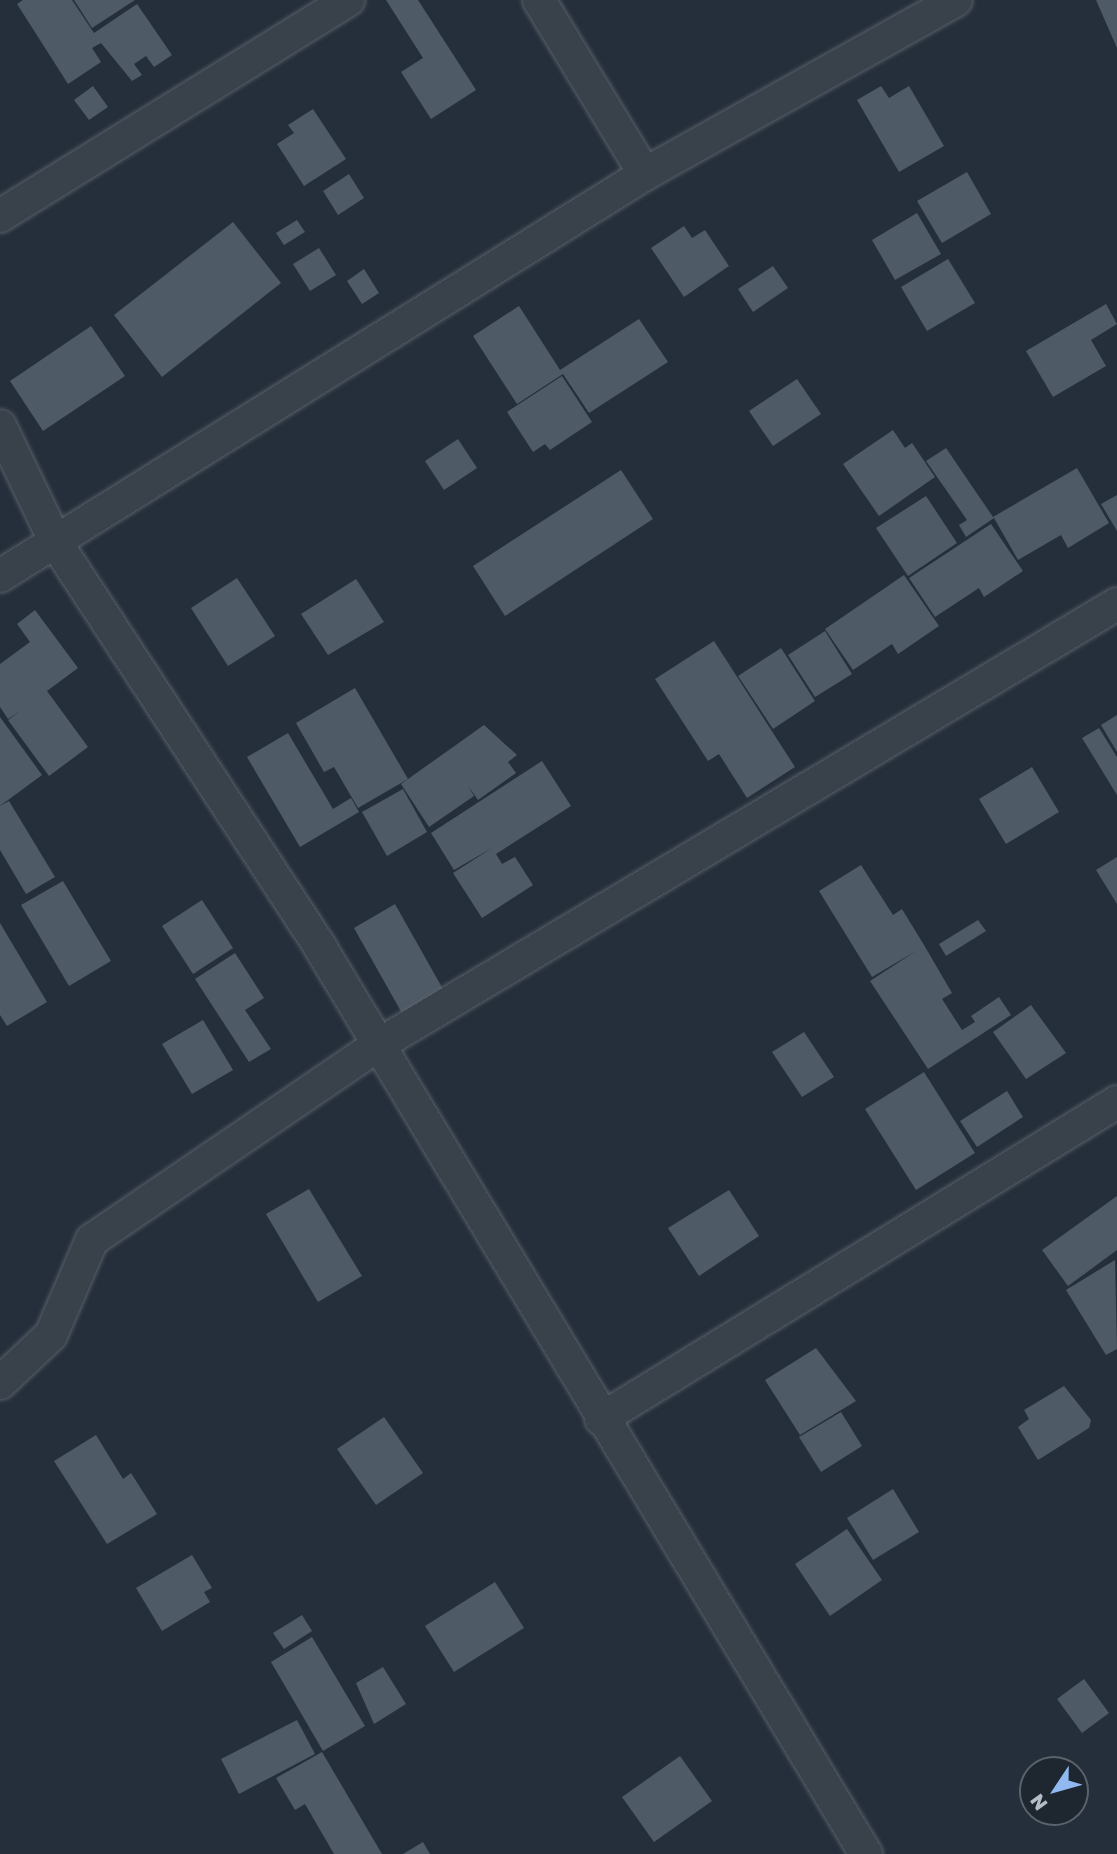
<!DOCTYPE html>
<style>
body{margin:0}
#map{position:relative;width:1117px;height:1854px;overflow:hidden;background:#252f3b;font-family:"Golos Text",sans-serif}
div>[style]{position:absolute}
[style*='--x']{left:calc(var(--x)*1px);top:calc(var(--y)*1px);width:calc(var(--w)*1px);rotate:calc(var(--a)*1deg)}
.building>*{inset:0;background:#4e5a66}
.roads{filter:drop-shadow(0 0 2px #575f69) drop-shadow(0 0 2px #575f69)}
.minor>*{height:32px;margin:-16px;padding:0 16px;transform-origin:16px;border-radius:16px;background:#39414b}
span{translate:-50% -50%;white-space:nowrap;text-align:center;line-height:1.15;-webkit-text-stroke:7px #1e2630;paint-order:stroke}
.north{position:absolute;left:1019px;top:1756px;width:70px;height:70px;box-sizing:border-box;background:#1e2630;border:2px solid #5a626c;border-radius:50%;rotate:234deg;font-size:19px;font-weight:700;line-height:28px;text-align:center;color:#b4bcc7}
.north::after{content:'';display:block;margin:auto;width:24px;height:32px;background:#90b9f0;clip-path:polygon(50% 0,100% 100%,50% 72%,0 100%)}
</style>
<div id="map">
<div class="building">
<div style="clip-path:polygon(23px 0,72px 0,94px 33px,137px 4px,172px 55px,154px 67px,146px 56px,134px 64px,142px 75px,132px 81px,101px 43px,92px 48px,101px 62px,68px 84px,17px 4px)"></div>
<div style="clip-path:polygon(74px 0,135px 0,92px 28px)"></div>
<div style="clip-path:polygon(386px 0,418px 0,476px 90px,431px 119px,401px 72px,423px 58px)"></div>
<div style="clip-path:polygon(1096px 0,1117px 0,1117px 48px)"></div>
<div style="clip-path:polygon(93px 86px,108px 107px,89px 120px,74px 100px)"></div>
<div style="clip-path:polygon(881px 86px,889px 98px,909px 86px,944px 146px,899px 172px,857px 100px)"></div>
<div style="clip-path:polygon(313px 109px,346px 159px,304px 186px,277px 144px,294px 133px,288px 125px)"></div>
<div style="clip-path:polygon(967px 172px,991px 214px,942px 243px,917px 201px)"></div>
<div style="clip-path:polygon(349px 174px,364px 198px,338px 215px,323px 191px)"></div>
<div style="clip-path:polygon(917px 213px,941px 254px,895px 280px,872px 240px)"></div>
<div style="clip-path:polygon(297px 220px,305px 232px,284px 245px,276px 233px)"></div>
<div style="clip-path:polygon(233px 222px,281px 283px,162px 377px,114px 315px)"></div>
<div style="clip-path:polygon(684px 226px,692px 238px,705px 230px,729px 266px,684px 297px,651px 248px)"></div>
<div style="clip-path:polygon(319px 248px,336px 275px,310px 291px,293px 264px)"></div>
<div style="clip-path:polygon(948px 259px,975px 303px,927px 331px,901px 287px)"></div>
<div style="clip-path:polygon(773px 266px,788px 288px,753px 312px,738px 289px)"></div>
<div style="clip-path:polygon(364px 269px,379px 293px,362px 304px,347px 281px)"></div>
<div style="clip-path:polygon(1106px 304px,1117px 324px,1091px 340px,1106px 366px,1053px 397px,1026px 351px)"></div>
<div style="clip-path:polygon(519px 306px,560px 370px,639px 319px,668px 362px,589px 413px,563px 374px,517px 404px,473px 336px)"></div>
<div style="clip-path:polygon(91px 326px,125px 376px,43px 431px,10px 381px)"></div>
<div style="clip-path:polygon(562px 376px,592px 422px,550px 450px,545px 444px,533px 452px,507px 412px)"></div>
<div style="clip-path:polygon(797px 379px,821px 414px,773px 446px,749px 411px)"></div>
<div style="clip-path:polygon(893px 430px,905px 448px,912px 443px,935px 477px,879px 516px,843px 464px)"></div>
<div style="clip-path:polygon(458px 439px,477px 468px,444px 490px,425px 461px)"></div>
<div style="clip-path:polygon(946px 448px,993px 517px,1077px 468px,1109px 523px,1068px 548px,1061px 535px,1018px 560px,994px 518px,966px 537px,959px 525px,967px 520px,926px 461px)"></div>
<div style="clip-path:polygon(621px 470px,653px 519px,505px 616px,473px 566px)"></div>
<div style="clip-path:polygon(1117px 495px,1117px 531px,1101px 504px)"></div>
<div style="clip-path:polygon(926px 496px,957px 543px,908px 576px,876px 528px)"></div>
<div style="clip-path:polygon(991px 524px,1023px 571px,984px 597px,979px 588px,935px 617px,909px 578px)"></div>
<div style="clip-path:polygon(904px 575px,939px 626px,898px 654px,892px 644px,853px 670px,825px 629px)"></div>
<div style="clip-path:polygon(237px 578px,275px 636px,228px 666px,191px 608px)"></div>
<div style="clip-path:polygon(356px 579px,384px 622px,328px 655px,301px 614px)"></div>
<div style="clip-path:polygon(35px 610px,78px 668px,47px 691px,88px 747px,49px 776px,8px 720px,20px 711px,8px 719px,0 707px,0 664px,30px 642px,17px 624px)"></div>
<div style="clip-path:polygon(825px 631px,852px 674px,815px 697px,788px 655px)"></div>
<div style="clip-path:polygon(714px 641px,795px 767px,747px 798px,719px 754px,708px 761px,655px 679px)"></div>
<div style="clip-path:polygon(781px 648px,815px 701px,773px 729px,738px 676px)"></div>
<div style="clip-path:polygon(355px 688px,408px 779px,358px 808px,334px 767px,324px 772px,296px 723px)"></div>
<div style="clip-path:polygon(1117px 715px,1117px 752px,1101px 725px)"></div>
<div style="clip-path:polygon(0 717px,42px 775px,0 806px)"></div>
<div style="clip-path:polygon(484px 725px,517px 755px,508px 762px,516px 773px,478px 800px,468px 786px,474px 796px,429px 827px,401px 784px)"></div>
<div style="clip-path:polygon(1099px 728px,1117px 757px,1117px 795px,1082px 738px)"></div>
<div style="clip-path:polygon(288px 733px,333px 809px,351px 798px,359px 812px,300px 847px,247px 757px)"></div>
<div style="clip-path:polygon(542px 761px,571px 806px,496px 854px,502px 864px,515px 857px,533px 885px,482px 918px,453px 873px,492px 848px,454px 870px,431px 833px)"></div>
<div style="clip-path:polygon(1032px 767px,1059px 812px,1006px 844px,979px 799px)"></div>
<div style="clip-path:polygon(403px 789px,427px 832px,387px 856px,362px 812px)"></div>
<div style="clip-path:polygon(9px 801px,55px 877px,26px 894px,0 850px,0 806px)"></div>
<div style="clip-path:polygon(1117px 857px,1117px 904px,1096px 870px)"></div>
<div style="clip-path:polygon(861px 865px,893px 915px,902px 909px,924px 945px,952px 993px,942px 999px,962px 1030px,975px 1022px,971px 1016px,999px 997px,1011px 1015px,928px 1069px,870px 981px,916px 951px,872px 977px,819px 891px)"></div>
<div style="clip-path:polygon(63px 881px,111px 961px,69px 986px,21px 905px)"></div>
<div style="clip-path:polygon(202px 900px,233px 948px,193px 974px,162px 926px)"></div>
<div style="clip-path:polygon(395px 904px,444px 991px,403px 1015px,354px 928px)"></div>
<div style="clip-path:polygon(978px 920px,986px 931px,946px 956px,939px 944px)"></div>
<div style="clip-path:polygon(0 923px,47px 1002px,7px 1026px,0 1015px)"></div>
<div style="clip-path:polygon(235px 953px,264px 998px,245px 1010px,271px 1049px,249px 1062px,195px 979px)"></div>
<div style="clip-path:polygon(1031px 1005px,1066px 1053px,1026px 1079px,993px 1032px)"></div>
<div style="clip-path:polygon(203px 1020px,233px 1070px,192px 1094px,162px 1044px)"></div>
<div style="clip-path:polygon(804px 1032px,834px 1077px,802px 1097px,772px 1052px)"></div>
<div style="clip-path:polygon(924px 1072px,975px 1153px,916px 1190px,865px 1109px)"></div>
<div style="clip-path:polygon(1007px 1091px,1023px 1117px,977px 1147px,960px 1121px)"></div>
<div style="clip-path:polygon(309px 1189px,362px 1276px,318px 1302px,266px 1214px)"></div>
<div style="clip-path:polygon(729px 1190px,759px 1236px,699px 1276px,668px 1228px)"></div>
<div style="clip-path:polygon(1117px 1196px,1117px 1250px,1068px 1286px,1042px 1250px)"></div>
<div style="clip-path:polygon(1115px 1260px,1117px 1349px,1106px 1355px,1066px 1290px)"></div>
<div style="clip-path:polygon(816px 1348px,856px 1401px,800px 1435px,765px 1380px)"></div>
<div style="clip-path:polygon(1064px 1386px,1091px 1420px,1089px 1428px,1038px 1460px,1018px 1427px,1029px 1419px,1024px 1410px)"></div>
<div style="clip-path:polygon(841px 1412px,862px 1446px,821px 1472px,799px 1437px)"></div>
<div style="clip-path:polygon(384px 1417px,423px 1473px,376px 1505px,337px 1449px)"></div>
<div style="clip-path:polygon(96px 1435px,123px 1479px,131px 1473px,157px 1514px,107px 1544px,54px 1461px)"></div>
<div style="clip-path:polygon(893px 1489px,919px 1532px,873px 1560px,847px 1518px)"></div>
<div style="clip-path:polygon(847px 1529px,882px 1580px,830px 1616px,795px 1564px)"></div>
<div style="clip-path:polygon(192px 1555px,212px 1588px,204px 1592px,210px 1602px,162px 1631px,136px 1588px)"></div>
<div style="clip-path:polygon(495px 1582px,524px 1628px,454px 1672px,425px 1626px)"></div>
<div style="clip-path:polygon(302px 1615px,312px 1631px,284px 1649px,273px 1633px)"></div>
<div style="clip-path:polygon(312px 1637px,365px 1726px,323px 1751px,271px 1662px)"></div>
<div style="clip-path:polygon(383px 1667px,406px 1704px,374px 1724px,356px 1683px)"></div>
<div style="clip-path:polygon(1084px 1679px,1109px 1713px,1082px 1733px,1057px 1699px)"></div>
<div style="clip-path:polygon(297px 1720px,315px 1754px,239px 1794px,221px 1759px)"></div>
<div style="clip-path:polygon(322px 1752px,382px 1854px,334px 1854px,305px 1804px,295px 1810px,276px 1778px)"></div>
<div style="clip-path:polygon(680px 1756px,712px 1801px,654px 1842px,622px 1797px)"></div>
<div style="clip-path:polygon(423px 1842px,430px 1854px,403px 1854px)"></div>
</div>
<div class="roads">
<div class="minor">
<div style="--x:539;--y:0;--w:204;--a:58.7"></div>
<div style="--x:0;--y:216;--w:410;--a:-31.8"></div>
<div style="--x:0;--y:426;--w:130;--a:64.4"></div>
<div style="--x:56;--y:543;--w:483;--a:56.8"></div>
<div style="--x:320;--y:947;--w:1059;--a:58.95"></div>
<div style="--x:0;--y:576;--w:760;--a:-31.93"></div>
<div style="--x:645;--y:174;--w:356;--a:-29.2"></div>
<div style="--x:0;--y:1383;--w:70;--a:-43.3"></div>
<div style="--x:51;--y:1335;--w:103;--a:-66.7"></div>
<div style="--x:92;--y:1240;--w:343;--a:-34.3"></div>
<div style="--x:375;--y:1047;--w:864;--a:-30.84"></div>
<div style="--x:601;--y:1419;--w:606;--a:-31.56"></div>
</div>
</div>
<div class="north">N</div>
</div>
